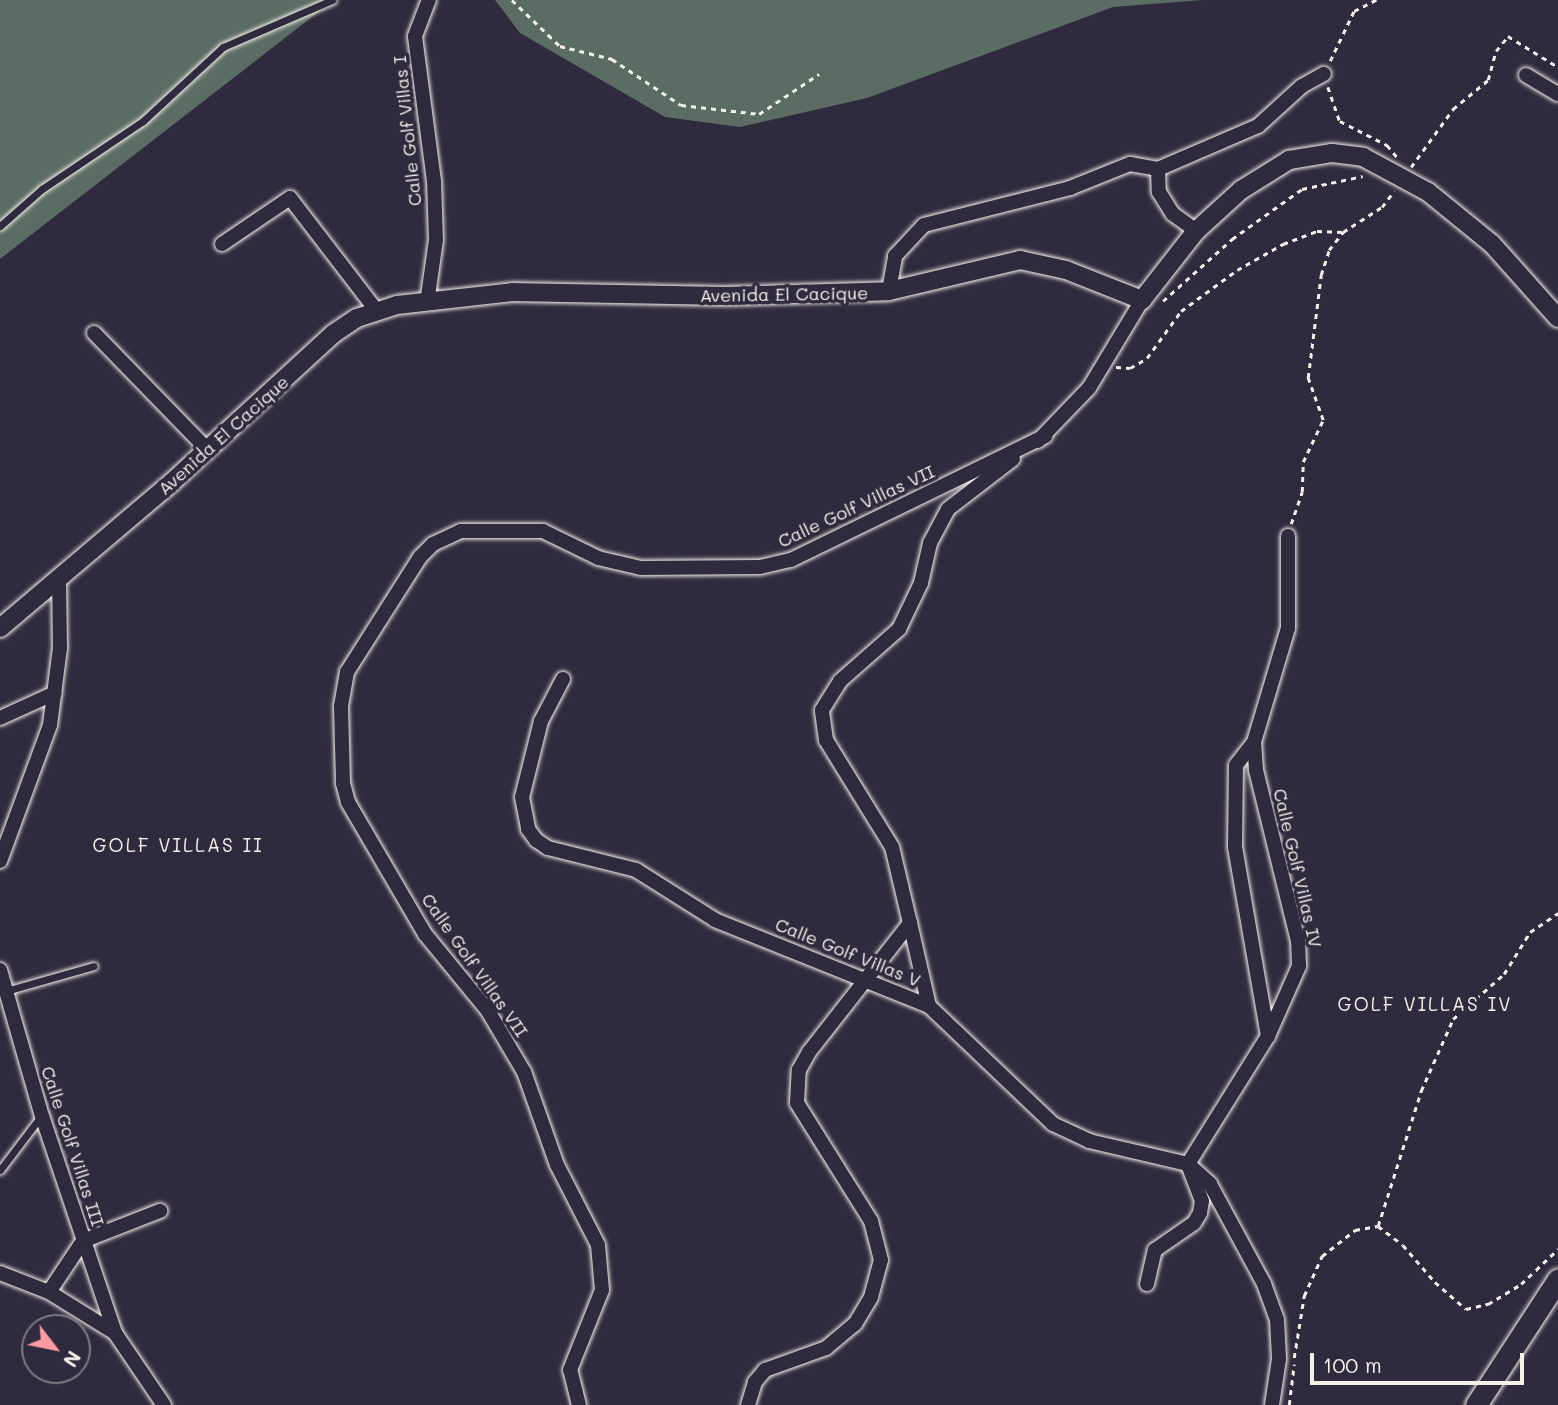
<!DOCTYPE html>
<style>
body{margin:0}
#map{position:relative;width:1558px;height:1405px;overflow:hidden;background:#2f2a3d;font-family:Mali,sans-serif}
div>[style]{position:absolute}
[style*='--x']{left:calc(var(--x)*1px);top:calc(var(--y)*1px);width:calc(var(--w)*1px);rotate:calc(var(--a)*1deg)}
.green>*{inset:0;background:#5a6c64}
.path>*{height:2.5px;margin-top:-1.25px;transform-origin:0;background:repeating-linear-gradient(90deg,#f4f1e8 0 5px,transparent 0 10px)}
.roads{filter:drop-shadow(0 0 2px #f4f1e8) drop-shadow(0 0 2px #f4f1e8)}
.service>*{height:7px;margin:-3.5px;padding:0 3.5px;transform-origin:3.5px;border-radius:3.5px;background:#2f2a3d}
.minor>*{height:14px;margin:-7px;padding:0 7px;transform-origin:7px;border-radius:7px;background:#2f2a3d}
.tertiary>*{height:18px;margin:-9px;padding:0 9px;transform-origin:9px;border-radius:9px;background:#2f2a3d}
.secondary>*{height:21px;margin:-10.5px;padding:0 10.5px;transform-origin:10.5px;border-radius:10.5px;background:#2f2a3d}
span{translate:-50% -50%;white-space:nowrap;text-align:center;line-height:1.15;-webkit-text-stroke:7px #2f2a3d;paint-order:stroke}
.street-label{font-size:18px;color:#f4f1e8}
.neighbourhood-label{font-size:19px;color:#f4f1e8;letter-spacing:2px}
.north{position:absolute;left:21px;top:1314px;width:70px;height:70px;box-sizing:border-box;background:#2f2a3d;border:2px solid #7e7a81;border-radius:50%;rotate:122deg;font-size:19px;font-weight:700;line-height:28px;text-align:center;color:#f4f1e8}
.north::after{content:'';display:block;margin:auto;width:24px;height:32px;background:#ff9aa2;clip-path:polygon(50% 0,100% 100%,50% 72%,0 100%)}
.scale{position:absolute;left:1310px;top:1353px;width:214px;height:32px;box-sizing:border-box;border:4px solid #f4f1e8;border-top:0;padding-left:9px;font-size:21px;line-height:24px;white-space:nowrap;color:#f4f1e8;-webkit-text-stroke:5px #2f2a3d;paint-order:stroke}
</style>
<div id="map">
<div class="green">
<div style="clip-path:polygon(0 0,334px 0,0 259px)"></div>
<div style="clip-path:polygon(495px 0,1203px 0,1113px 7px,867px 98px,740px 127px,665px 117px,520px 33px)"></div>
</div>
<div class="path">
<div style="--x:512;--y:0;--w:66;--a:43.8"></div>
<div style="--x:560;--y:46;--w:54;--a:14"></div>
<div style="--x:612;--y:59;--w:83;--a:33.7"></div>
<div style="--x:681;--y:105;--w:79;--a:6.6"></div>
<div style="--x:759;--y:114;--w:72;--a:-33.7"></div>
<div style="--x:1330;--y:61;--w:55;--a:-64.4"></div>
<div style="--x:1354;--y:11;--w:25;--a:-27"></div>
<div style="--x:1328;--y:87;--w:36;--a:71"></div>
<div style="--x:1340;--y:121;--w:53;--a:27.1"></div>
<div style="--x:1387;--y:145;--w:16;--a:50"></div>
<div style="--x:1411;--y:167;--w:72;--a:-54.1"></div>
<div style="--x:1453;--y:109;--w:45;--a:-39.6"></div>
<div style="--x:1488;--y:80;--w:30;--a:-75"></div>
<div style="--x:1496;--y:51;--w:19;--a:-51"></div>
<div style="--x:1508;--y:36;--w:59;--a:31.8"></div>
<div style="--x:1163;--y:301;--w:93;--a:-41.9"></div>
<div style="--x:1232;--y:239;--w:86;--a:-35.5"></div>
<div style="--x:1302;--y:189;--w:62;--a:-12"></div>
<div style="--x:1116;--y:367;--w:14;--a:4"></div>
<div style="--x:1130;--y:368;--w:20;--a:-30"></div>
<div style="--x:1147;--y:358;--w:58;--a:-54.1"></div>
<div style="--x:1181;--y:311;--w:69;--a:-36.2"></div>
<div style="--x:1237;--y:270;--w:53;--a:-29.5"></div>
<div style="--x:1283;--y:244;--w:36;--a:-21"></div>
<div style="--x:1317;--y:231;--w:26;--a:2"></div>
<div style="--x:1291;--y:524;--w:34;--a:-71"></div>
<div style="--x:1302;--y:492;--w:30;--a:-88"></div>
<div style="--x:1303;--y:462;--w:47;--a:-64.5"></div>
<div style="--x:1323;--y:420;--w:45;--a:-109.7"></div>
<div style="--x:1308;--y:378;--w:104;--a:-82.8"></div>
<div style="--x:1321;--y:275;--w:26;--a:-72"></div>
<div style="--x:1329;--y:250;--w:23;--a:-52"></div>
<div style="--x:1343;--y:232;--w:46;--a:-32.7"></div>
<div style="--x:1382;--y:207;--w:20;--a:-53"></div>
<div style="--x:1378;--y:1226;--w:142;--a:-72.3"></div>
<div style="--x:1421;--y:1091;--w:79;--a:-66"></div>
<div style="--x:1453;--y:1019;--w:68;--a:-41.4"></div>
<div style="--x:1504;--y:974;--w:49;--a:-58.2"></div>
<div style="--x:1530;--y:932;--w:34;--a:-34"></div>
<div style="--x:1294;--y:1358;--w:63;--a:-80.8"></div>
<div style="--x:1304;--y:1296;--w:44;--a:-65.8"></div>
<div style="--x:1322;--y:1256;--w:42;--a:-38.2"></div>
<div style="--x:1355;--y:1230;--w:23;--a:-10"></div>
<div style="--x:1378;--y:1226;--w:31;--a:37"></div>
<div style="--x:1403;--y:1245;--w:49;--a:49.1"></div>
<div style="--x:1435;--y:1282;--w:41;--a:41.1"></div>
<div style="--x:1466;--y:1309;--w:23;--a:-13"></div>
<div style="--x:1488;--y:1304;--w:39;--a:-31"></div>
<div style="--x:1521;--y:1284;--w:51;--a:-43.4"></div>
<div style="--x:1289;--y:1405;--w:41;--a:-83"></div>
</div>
<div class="roads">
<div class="service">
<div style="--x:0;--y:226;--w:56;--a:-41.4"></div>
<div style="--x:42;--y:189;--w:122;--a:-34"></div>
<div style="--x:143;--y:121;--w:109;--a:-42.8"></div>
<div style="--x:223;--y:47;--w:119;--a:-23.3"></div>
<div style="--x:6;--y:991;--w:91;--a:-15.9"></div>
<div style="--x:0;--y:1170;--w:68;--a:-52.8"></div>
</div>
<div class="minor">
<div style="--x:1526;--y:75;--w:37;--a:31"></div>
<div style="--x:1158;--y:169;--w:23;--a:88"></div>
<div style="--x:1159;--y:192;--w:26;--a:58"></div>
<div style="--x:1173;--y:214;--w:29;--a:36"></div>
<div style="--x:222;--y:244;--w:82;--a:-34.1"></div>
<div style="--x:290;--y:198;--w:141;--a:52.5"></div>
<div style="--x:889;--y:291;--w:36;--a:-80"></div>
<div style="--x:895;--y:256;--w:42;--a:-46.9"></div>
<div style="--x:924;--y:225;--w:151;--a:-14.2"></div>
<div style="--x:1070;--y:188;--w:65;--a:-21.8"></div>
<div style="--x:1130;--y:164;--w:28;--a:10"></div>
<div style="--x:1158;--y:169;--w:109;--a:-23.3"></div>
<div style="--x:1258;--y:126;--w:59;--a:-42.3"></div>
<div style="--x:1302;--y:86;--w:25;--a:-29"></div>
<div style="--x:427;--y:303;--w:64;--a:-81.9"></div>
<div style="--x:436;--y:240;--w:59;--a:-91.9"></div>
<div style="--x:434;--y:181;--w:146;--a:-97.5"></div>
<div style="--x:415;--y:36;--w:39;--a:-69"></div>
<div style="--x:94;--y:333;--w:162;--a:45.8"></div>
<div style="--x:1038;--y:441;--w:74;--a:-46.1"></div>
<div style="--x:1089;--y:388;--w:103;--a:-58.9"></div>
<div style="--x:563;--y:679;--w:47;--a:117.6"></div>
<div style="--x:541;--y:721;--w:78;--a:104"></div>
<div style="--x:522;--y:797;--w:33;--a:79"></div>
<div style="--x:528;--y:829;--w:14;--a:54"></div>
<div style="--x:536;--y:840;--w:14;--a:34"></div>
<div style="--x:548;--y:848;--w:91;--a:14"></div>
<div style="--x:636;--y:870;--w:93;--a:32.3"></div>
<div style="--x:715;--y:920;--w:231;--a:21.9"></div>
<div style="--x:929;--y:1006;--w:171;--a:43.6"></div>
<div style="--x:1053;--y:1124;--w:40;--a:25"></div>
<div style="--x:1089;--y:1141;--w:102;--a:13.1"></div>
<div style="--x:1188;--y:1164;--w:30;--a:42"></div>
<div style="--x:1210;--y:1184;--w:114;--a:61.6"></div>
<div style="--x:1264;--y:1284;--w:38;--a:70"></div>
<div style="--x:1277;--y:1320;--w:39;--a:87"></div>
<div style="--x:1279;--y:1359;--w:47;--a:98.7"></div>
<div style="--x:0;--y:718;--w:60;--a:-24.4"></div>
<div style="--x:1254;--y:742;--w:29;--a:128"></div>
<div style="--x:1236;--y:765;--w:82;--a:90.7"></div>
<div style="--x:1235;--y:847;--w:192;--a:80.1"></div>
<div style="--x:0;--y:861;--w:145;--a:-69.8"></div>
<div style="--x:50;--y:725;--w:78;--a:-82.6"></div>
<div style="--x:60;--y:648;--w:69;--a:-90.8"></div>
<div style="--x:910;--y:923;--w:85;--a:77.1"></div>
<div style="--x:0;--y:970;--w:152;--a:74"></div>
<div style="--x:42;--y:1116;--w:229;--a:71.4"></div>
<div style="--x:115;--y:1333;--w:87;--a:55.8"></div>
<div style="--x:0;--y:1273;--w:53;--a:21.2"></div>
<div style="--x:49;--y:1292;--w:78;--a:31.8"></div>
<div style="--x:1147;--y:1284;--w:35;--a:-77"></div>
<div style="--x:1155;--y:1250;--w:47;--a:-34.7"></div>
<div style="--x:1194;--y:1223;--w:12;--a:-59"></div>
<div style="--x:1200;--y:1213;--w:12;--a:-81"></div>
<div style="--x:1202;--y:1201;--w:40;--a:-111"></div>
<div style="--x:1188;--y:1164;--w:151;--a:-58"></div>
<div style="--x:1268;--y:1036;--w:77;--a:-66.1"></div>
<div style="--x:1299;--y:966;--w:25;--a:-92"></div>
<div style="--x:1298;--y:941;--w:176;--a:-103.8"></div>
<div style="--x:1256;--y:770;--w:28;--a:-94"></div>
<div style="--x:1254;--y:742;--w:119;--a:-73.4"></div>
<div style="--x:1288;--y:628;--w:92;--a:-90"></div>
<div style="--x:49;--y:1292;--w:61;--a:-56.3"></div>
<div style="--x:83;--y:1241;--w:83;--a:-21.3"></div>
<div style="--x:579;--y:1405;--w:36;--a:-104"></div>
<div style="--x:570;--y:1370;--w:86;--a:-68.2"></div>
<div style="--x:602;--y:1290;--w:45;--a:-95.1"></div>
<div style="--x:598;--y:1245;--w:90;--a:-117.1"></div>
<div style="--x:557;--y:1165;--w:99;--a:-109.5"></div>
<div style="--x:524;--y:1072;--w:71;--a:-120.5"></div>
<div style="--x:488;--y:1011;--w:99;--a:-129.3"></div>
<div style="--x:425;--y:934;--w:153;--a:-120.3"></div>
<div style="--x:348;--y:802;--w:20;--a:-105"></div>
<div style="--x:343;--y:783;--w:77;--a:-91.5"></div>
<div style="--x:341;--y:706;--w:35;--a:-80"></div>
<div style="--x:347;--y:672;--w:136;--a:-57.6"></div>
<div style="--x:420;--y:557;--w:18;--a:-45"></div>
<div style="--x:433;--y:544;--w:31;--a:-25"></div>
<div style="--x:461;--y:531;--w:82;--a:0"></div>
<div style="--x:543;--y:531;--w:61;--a:26.1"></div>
<div style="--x:598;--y:558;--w:44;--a:13.1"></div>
<div style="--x:641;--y:568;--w:119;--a:-0.5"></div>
<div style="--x:760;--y:567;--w:32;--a:-13"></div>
<div style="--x:791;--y:560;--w:283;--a:-26"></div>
<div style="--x:748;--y:1405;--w:24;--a:-73"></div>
<div style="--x:755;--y:1382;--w:16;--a:-50"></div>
<div style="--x:765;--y:1370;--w:65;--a:-19.8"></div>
<div style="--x:826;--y:1348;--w:38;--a:-40"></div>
<div style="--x:855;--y:1324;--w:31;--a:-59"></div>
<div style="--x:871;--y:1297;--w:38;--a:-75"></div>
<div style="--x:881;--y:1260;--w:40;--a:-104.4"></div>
<div style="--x:871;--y:1221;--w:139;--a:-122.1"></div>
<div style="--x:797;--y:1103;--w:33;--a:-87"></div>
<div style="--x:799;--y:1070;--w:21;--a:-61"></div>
<div style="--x:809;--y:1052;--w:164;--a:-51.9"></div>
<div style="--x:910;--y:923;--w:78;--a:-103.3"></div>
<div style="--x:892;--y:847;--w:126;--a:-121.7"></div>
<div style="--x:826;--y:740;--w:30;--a:-98"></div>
<div style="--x:822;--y:710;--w:34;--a:-58"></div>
<div style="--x:840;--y:681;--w:79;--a:-41.4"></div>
<div style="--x:899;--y:629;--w:51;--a:-64.4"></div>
<div style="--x:921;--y:583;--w:41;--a:-77.3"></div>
<div style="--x:930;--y:543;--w:38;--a:-62"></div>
<div style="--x:948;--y:509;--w:82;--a:-37.6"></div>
</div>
<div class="tertiary">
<div style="--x:0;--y:628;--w:224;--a:-40.3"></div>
<div style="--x:171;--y:483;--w:220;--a:-42.6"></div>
<div style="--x:333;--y:334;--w:29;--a:-34"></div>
<div style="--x:357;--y:318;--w:42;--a:-18"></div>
<div style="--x:397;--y:305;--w:116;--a:-6.4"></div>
<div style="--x:512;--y:292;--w:213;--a:1.1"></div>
<div style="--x:725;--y:296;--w:164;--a:-1.7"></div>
<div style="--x:889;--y:291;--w:135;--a:-13.3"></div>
<div style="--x:1020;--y:260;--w:47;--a:12.3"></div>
<div style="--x:1066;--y:270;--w:82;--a:21.5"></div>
<div style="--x:1142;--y:300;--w:88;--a:-52"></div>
<div style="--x:1196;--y:231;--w:61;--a:-42.3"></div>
<div style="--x:1241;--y:190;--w:57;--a:-32"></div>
<div style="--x:1289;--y:160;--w:44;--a:-9.2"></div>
<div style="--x:1332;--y:153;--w:31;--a:7"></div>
<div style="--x:1363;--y:157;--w:74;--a:28.3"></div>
<div style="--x:1428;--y:192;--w:82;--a:39.1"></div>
<div style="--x:1492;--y:244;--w:99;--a:48.3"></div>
</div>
<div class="secondary">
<div style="--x:1476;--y:1405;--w:150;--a:-56.9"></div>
</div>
</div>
<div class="street-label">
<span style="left:407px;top:131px;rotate:-96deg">Calle Golf Villas I</span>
<span style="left:784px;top:294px;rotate:-1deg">Avenida El Cacique</span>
<span style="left:223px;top:435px;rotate:-42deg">Avenida El Cacique</span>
<span style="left:856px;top:506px;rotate:-25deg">Calle Golf Villas VII</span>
<span style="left:1298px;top:868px;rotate:77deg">Calle Golf Villas IV</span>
<span style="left:848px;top:952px;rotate:22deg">Calle Golf Villas V</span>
<span style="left:475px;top:965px;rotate:55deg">Calle Golf Villas VII</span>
<span style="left:73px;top:1146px;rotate:72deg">Calle Golf Villas III</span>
</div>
<div class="neighbourhood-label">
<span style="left:178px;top:845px">GOLF VILLAS II</span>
<span style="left:1425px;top:1004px">GOLF VILLAS IV</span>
</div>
<div class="north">N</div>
<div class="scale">100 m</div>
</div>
